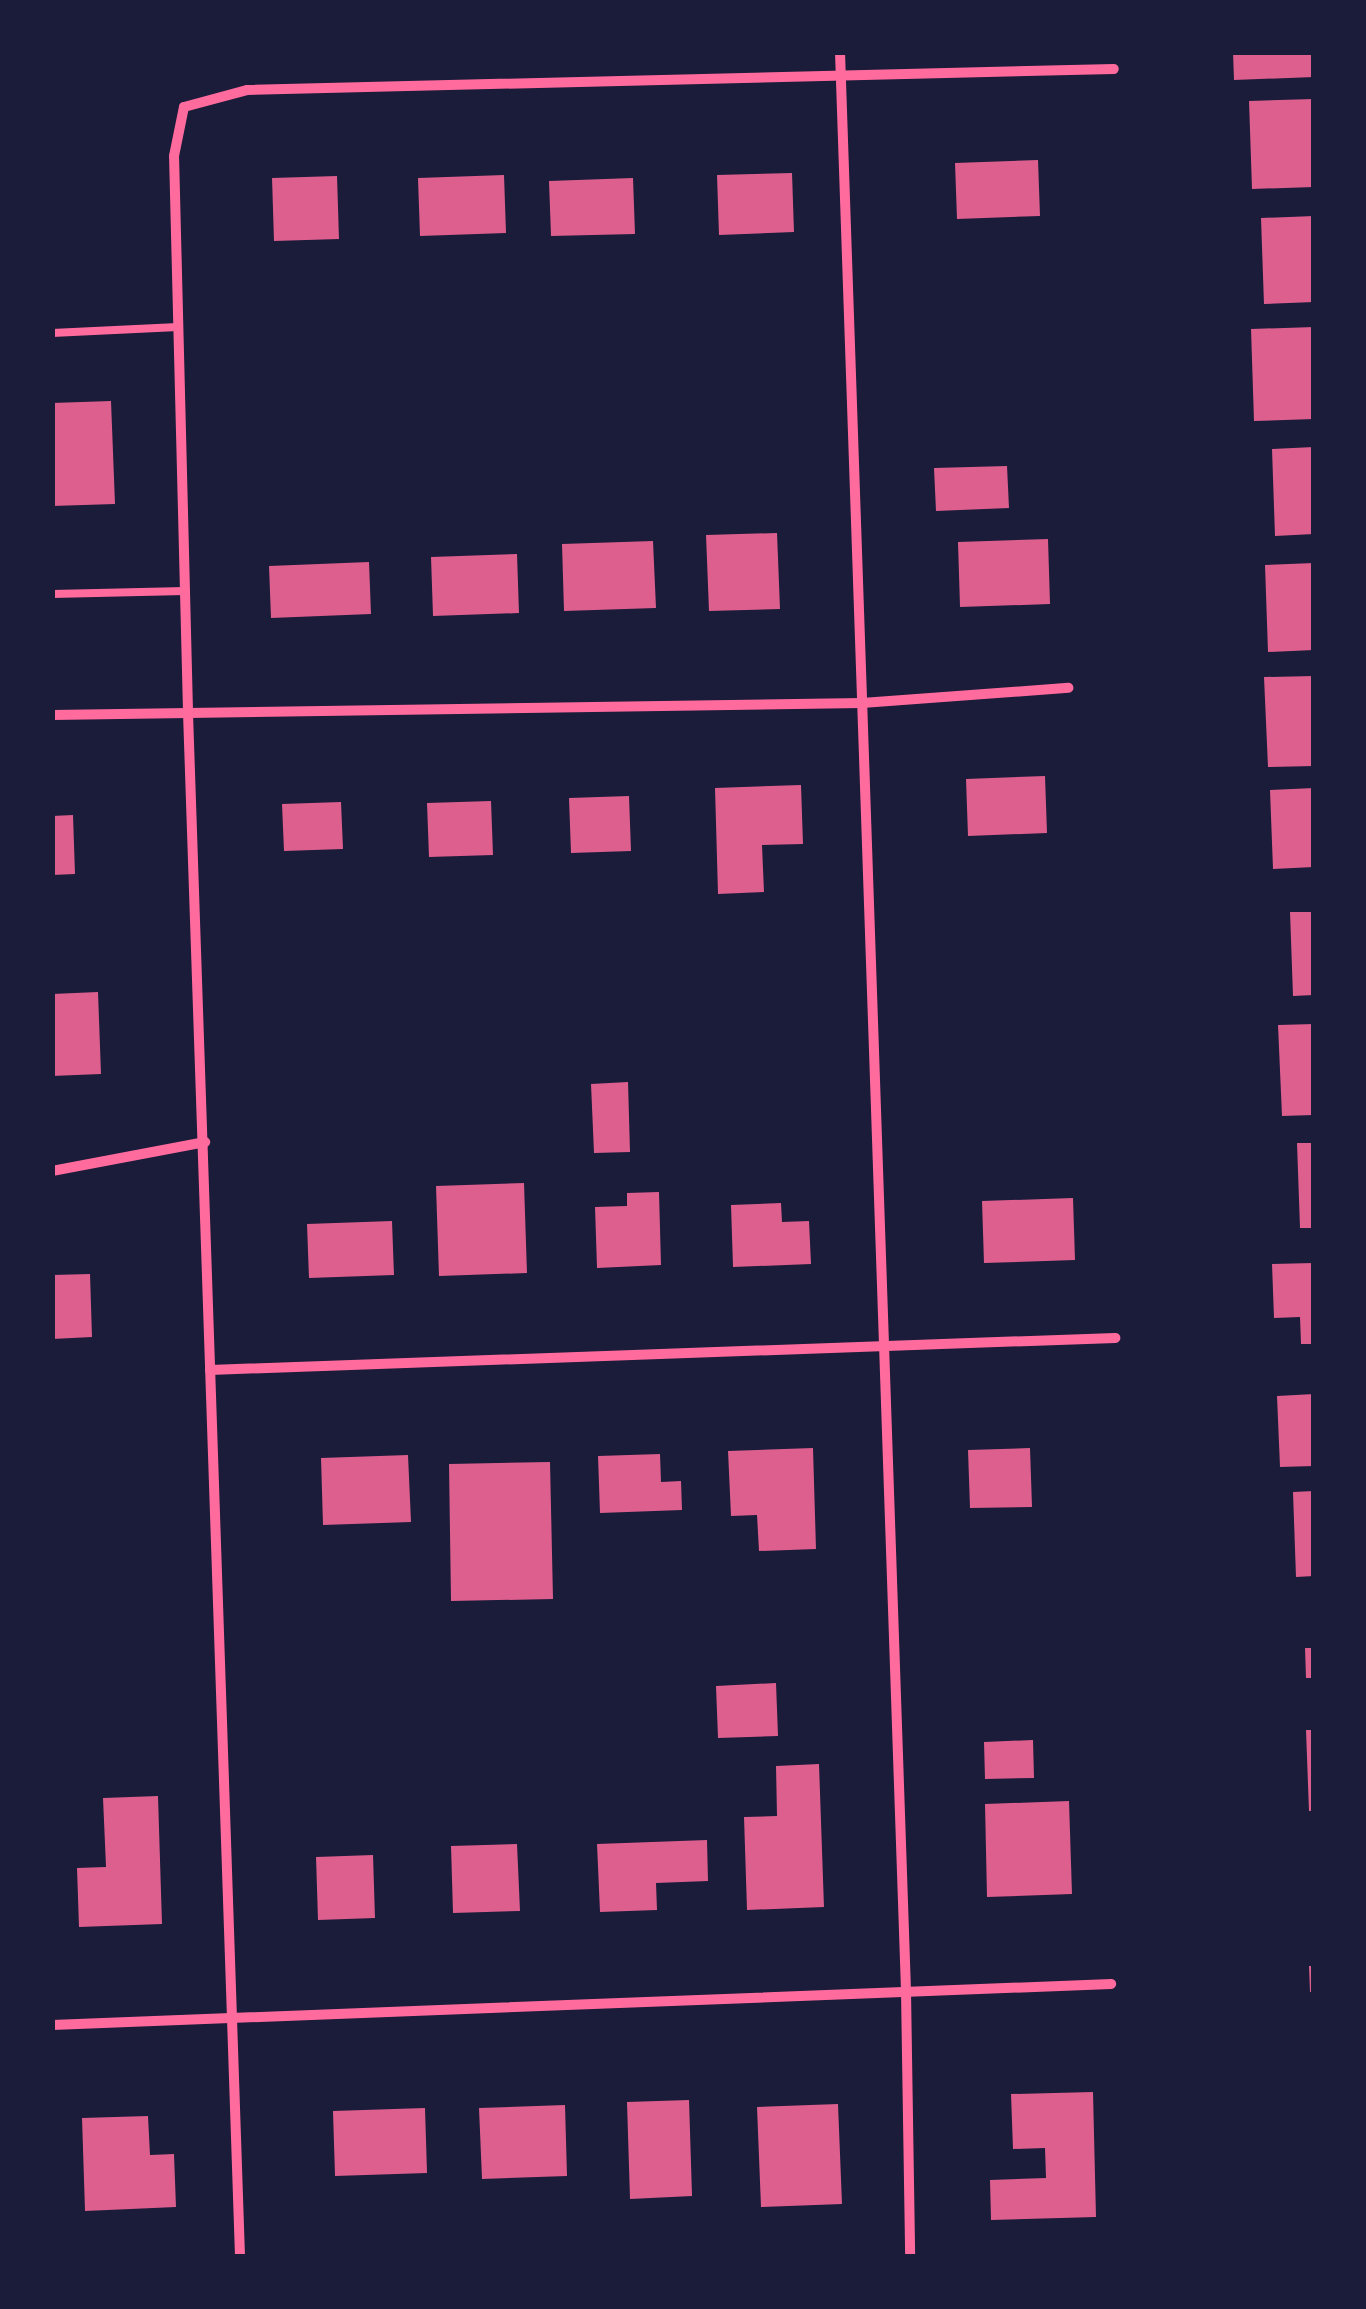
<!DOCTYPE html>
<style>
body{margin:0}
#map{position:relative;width:1366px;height:2309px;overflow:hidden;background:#1b1b3a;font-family:"PT Sans Narrow",sans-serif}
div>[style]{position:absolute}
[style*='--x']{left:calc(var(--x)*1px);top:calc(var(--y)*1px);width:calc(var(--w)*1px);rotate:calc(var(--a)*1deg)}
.building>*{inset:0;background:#dd5f8e}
.service>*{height:8px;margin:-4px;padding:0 4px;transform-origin:4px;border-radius:4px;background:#ff6b9d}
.minor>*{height:10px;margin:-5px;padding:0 5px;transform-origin:5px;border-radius:5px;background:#ff6b9d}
span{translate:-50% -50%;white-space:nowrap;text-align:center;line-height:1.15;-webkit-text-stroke:8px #1b1b3a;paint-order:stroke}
.frame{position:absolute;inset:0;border:55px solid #1b1b3a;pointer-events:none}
</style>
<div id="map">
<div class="building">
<div style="clip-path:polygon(1233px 52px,1314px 52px,1314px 77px,1234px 80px)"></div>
<div style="clip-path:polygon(1314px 99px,1314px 187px,1252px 189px,1249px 101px)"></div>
<div style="clip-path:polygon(1038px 160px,1040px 216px,957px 219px,955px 163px)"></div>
<div style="clip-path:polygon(792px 173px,794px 232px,719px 235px,717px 175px)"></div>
<div style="clip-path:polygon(504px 175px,506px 233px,420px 236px,418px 178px)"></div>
<div style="clip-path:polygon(337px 176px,339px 239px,274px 241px,272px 178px)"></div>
<div style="clip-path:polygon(633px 178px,635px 234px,551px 236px,549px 181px)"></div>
<div style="clip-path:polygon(1314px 216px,1314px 302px,1264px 304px,1261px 218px)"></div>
<div style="clip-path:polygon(1314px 327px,1314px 419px,1254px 421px,1251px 329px)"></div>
<div style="clip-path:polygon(111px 401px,115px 504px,52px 506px,52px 403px)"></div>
<div style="clip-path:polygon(1314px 447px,1314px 534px,1275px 536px,1272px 449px)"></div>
<div style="clip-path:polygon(1007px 466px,1009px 508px,936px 511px,934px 468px)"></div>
<div style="clip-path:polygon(777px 533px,780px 609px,709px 611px,706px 535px)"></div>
<div style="clip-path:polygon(1048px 539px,1050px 604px,960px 607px,958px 542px)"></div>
<div style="clip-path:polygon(653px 541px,656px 608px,564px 611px,562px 544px)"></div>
<div style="clip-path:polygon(517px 554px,519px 613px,433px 616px,431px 557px)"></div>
<div style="clip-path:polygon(369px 562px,371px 614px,271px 618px,269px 566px)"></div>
<div style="clip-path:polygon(1314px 563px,1314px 650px,1268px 652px,1265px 565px)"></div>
<div style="clip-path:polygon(1314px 676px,1314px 766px,1268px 767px,1264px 677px)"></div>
<div style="clip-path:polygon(1045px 776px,1047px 833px,968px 836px,966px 779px)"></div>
<div style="clip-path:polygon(801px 785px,803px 844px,762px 845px,764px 892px,718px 894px,715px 788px)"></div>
<div style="clip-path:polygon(1314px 788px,1314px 867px,1273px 869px,1270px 790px)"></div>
<div style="clip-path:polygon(629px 796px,631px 851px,571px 853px,569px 798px)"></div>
<div style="clip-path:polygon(491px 801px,493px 855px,429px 857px,427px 803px)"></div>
<div style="clip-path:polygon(341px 802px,343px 849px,284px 851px,282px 804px)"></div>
<div style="clip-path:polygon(73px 815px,75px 874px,52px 875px,52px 816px)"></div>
<div style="clip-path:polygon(1290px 912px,1314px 912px,1314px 995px,1293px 996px)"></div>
<div style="clip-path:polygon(98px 992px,101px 1074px,52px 1076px,52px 994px)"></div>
<div style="clip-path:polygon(1314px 1024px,1314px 1115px,1282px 1116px,1278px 1025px)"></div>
<div style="clip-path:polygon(628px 1082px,630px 1152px,594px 1153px,591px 1084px)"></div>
<div style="clip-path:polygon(1297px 1143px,1314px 1143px,1314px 1228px,1300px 1228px)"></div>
<div style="clip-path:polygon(524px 1183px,527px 1273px,439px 1276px,436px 1186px)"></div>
<div style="clip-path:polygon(659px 1192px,661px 1265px,597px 1268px,595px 1207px,627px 1206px,627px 1193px)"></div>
<div style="clip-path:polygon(1073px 1198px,1075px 1260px,984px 1263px,982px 1201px)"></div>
<div style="clip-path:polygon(781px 1203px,782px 1222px,809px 1221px,811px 1264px,733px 1267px,731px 1205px)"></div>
<div style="clip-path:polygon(392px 1221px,394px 1275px,309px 1278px,307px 1224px)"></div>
<div style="clip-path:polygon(1314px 1263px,1314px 1344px,1301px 1344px,1300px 1317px,1274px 1318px,1272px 1264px)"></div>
<div style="clip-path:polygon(90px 1274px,92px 1337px,52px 1339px,52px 1275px)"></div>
<div style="clip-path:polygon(1314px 1394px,1314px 1466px,1280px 1467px,1277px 1396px)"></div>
<div style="clip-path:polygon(813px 1448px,816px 1549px,759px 1551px,757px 1515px,731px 1516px,728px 1451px)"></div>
<div style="clip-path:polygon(1030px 1448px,1032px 1507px,970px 1508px,968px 1450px)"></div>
<div style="clip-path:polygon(660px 1454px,661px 1482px,681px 1481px,682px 1510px,600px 1513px,598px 1456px)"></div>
<div style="clip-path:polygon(408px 1455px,411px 1522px,323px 1525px,321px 1458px)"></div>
<div style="clip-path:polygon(550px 1462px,553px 1599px,451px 1601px,449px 1464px)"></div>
<div style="clip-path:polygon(1314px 1491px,1314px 1576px,1296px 1577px,1293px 1492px)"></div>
<div style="clip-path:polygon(1305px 1648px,1314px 1648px,1314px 1678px,1306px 1678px)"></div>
<div style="clip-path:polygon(776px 1683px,778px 1736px,718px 1738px,716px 1686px)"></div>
<div style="clip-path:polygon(1306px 1730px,1314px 1730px,1314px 1811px,1309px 1811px)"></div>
<div style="clip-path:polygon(1033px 1740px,1034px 1778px,985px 1779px,984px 1742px)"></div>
<div style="clip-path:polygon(819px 1764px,824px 1907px,747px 1910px,744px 1817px,777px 1816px,776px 1766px)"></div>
<div style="clip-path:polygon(158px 1796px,162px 1924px,79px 1927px,77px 1868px,106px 1867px,103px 1798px)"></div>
<div style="clip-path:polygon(1069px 1801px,1072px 1894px,987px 1897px,985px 1804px)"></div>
<div style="clip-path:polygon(707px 1840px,708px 1881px,656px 1883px,657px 1910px,600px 1912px,597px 1844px)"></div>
<div style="clip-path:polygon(517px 1844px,520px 1911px,453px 1913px,451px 1846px)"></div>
<div style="clip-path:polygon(373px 1855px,375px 1918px,318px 1920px,316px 1857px)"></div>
<div style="clip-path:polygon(1309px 1966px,1314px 1966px,1314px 1992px,1310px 1992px)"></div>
<div style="clip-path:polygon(1093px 2092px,1096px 2217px,991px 2220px,990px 2180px,1046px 2178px,1045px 2148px,1013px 2149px,1011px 2094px)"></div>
<div style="clip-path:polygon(689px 2100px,692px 2196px,630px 2199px,627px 2102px)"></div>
<div style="clip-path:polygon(838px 2104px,842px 2204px,761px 2207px,757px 2107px)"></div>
<div style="clip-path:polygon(565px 2105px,567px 2176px,482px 2179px,479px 2108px)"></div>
<div style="clip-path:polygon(425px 2108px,427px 2173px,335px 2176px,333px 2111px)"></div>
<div style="clip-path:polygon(148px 2116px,150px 2155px,174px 2154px,176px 2207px,85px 2211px,82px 2118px)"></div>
</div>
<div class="service">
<div style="--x:52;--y:333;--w:126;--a:-2.7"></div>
<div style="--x:52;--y:594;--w:133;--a:-1.3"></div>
</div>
<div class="minor">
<div style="--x:840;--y:52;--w:1940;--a:88.05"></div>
<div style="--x:906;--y:1991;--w:265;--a:89.1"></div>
<div style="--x:52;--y:715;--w:810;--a:-0.85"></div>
<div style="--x:862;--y:703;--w:207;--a:-4.2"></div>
<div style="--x:52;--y:1171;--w:156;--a:-10.7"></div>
<div style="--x:210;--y:1370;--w:906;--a:-2.03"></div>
<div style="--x:52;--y:2025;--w:1060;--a:-2.22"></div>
<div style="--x:240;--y:2256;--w:1546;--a:-91.93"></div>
<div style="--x:188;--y:711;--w:555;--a:-91.44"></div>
<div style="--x:174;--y:156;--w:50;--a:-78.5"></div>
<div style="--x:184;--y:107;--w:65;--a:-15.1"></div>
<div style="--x:247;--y:90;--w:867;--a:-1.39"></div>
</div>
<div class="frame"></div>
</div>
